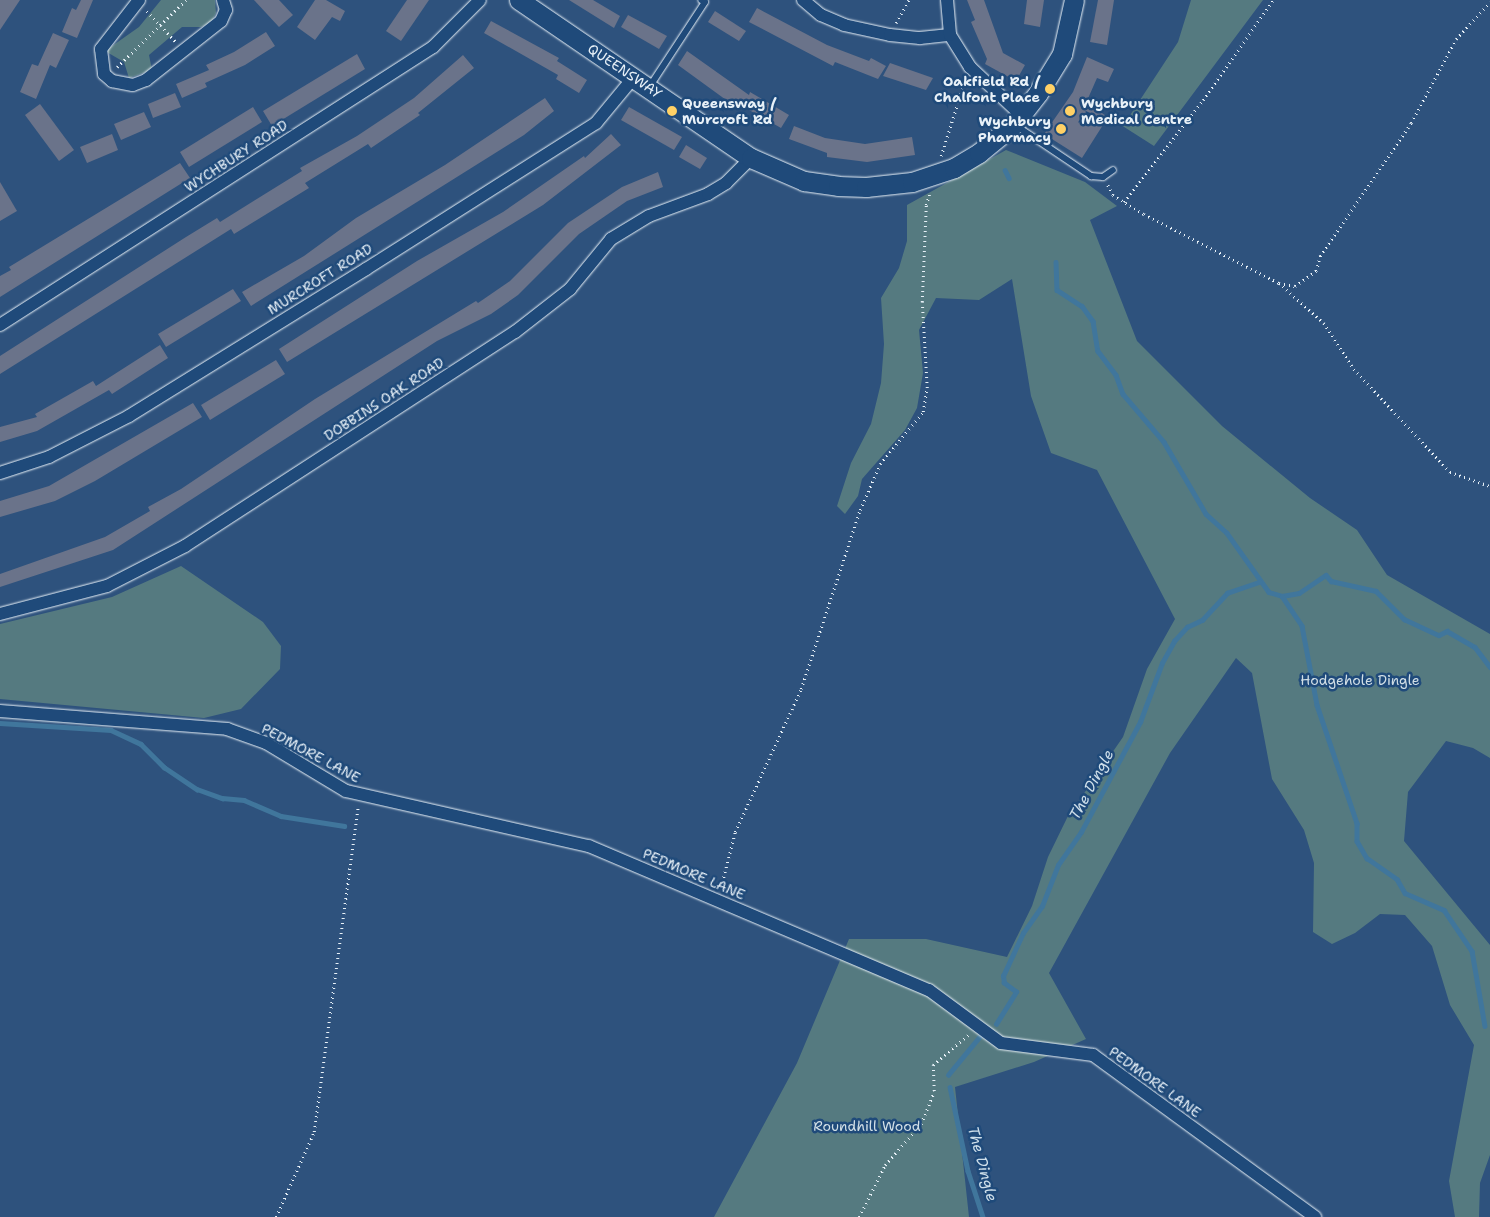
<!DOCTYPE html>
<style>
body{margin:0}
#map{position:relative;width:1490px;height:1217px;overflow:hidden;background:#2e527d;font-family:"Shantell Sans",sans-serif}
div>[style]{position:absolute}
[style*='--x']{left:calc(var(--x)*1px);top:calc(var(--y)*1px);width:calc(var(--w)*1px);rotate:calc(var(--a)*1deg)}
.green>*{inset:0;background:#557a80}
.stream>*{height:4.5px;margin:-2.25px;padding:0 2.25px;transform-origin:2.25px;border-radius:2.25px;background:#40769c}
.building>*{inset:0;background:#6a738a}
.path>*{height:2.5px;margin-top:-1.25px;transform-origin:0;background:repeating-linear-gradient(90deg,#e8f1f8 0 1px,transparent 0 5px)}
.roads{filter:drop-shadow(0 0 1px #e8f1f8) drop-shadow(0 0 1px #e8f1f8)}
.lane>*{height:6px;margin:-3px;padding:0 3px;transform-origin:3px;border-radius:3px;background:#1f4a7a}
.street>*{height:12px;margin:-6px;padding:0 6px;transform-origin:6px;border-radius:6px;background:#1f4a7a}
.secondary>*{height:19px;margin:-9.5px;padding:0 9.5px;transform-origin:9.5px;border-radius:9.5px;background:#1f4a7a}
.dots>*{width:14px;height:14px;translate:-50% -50%;box-sizing:border-box;border:2px solid #1f4a7a;border-radius:50%}
span{translate:-50% -50%;white-space:nowrap;text-align:center;line-height:1.15;-webkit-text-stroke:5px #1f4a7a;paint-order:stroke}
.street-label{font-size:14px;color:#e8f1f8}
.poi-label{font-size:14px;color:#e8f1f8;font-weight:700}
.right{translate:-100% -50%;text-align:right}
.left{translate:0 -50%;text-align:left}
.park-label{font-size:14px;color:#d2dfe6}
.water-label{font-size:15px;color:#cfdfea;font-style:italic}
</style>
<div id="map">
<div class="green">
<div style="clip-path:polygon(161px 0,215px 0,216px 13px,211px 23px,201px 27px,182px 27px,149px 55px,152px 70px,129px 78px,124px 62px,105px 51px,139px 27px)"></div>
<div style="clip-path:polygon(1191px 0,1263px 0,1154px 146px,1121px 125px,1123px 126px,1178px 42px)"></div>
<div style="clip-path:polygon(1006px 150px,1085px 182px,1117px 206px,1090px 220px,1137px 341px,1222px 426px,1310px 498px,1357px 530px,1387px 575px,1490px 634px,1490px 758px,1473px 748px,1446px 741px,1408px 792px,1404px 841px,1490px 945px,1490px 1155px,1480px 1183px,1479px 1217px,1455px 1217px,1449px 1181px,1474px 1045px,1450px 1005px,1432px 946px,1405px 915px,1380px 914px,1355px 933px,1332px 944px,1313px 932px,1314px 863px,1304px 830px,1272px 779px,1252px 673px,1236px 658px,1170px 753px,1049px 973px,1086px 1039px,1034px 1062px,955px 1087px,969px 1217px,714px 1217px,797px 1063px,849px 939px,926px 939px,1007px 957px,1032px 906px,1048px 857px,1067px 818px,1123px 737px,1147px 669px,1175px 619px,1097px 470px,1051px 453px,1031px 396px,1012px 279px,979px 300px,936px 298px,919px 330px,923px 373px,917px 408px,905px 430px,862px 479px,858px 496px,845px 514px,837px 506px,851px 463px,871px 424px,881px 383px,884px 344px,881px 298px,899px 268px,907px 241px,907px 205px)"></div>
<div style="clip-path:polygon(181px 566px,263px 622px,281px 646px,280px 669px,241px 709px,204px 718px,0 699px,0 624px,112px 597px)"></div>
</div>
<div class="stream">
<div style="--x:1005;--y:170;--w:9;--a:63"></div>
<div style="--x:1056;--y:262;--w:28;--a:88"></div>
<div style="--x:1057;--y:290;--w:30;--a:33"></div>
<div style="--x:1082;--y:306;--w:19;--a:54"></div>
<div style="--x:1093;--y:321;--w:30;--a:81"></div>
<div style="--x:1098;--y:351;--w:30;--a:53"></div>
<div style="--x:1116;--y:375;--w:20;--a:70"></div>
<div style="--x:1123;--y:394;--w:63;--a:49.5"></div>
<div style="--x:1164;--y:442;--w:83;--a:59.7"></div>
<div style="--x:1206;--y:514;--w:28;--a:42"></div>
<div style="--x:1227;--y:533;--w:72;--a:54.6"></div>
<div style="--x:1269;--y:592;--w:14;--a:17"></div>
<div style="--x:1282;--y:596;--w:17;--a:-10"></div>
<div style="--x:1299;--y:593;--w:32;--a:-34"></div>
<div style="--x:1326;--y:575;--w:8;--a:50"></div>
<div style="--x:1331;--y:581;--w:46;--a:12.5"></div>
<div style="--x:1376;--y:591;--w:40;--a:45"></div>
<div style="--x:1404;--y:619;--w:38;--a:25"></div>
<div style="--x:1439;--y:635;--w:9;--a:-27"></div>
<div style="--x:1447;--y:631;--w:32;--a:30"></div>
<div style="--x:1475;--y:647;--w:25;--a:53"></div>
<div style="--x:1282;--y:596;--w:36;--a:56"></div>
<div style="--x:1302;--y:626;--w:80;--a:79.2"></div>
<div style="--x:1317;--y:705;--w:125;--a:71.3"></div>
<div style="--x:1357;--y:823;--w:18;--a:90"></div>
<div style="--x:1357;--y:841;--w:20;--a:60"></div>
<div style="--x:1367;--y:858;--w:37;--a:35"></div>
<div style="--x:1397;--y:879;--w:16;--a:60"></div>
<div style="--x:1405;--y:893;--w:43;--a:23.6"></div>
<div style="--x:1444;--y:910;--w:50;--a:55.7"></div>
<div style="--x:1472;--y:951;--w:76;--a:80.2"></div>
<div style="--x:0;--y:723;--w:111;--a:3.6"></div>
<div style="--x:111;--y:730;--w:33;--a:25"></div>
<div style="--x:141;--y:744;--w:33;--a:45"></div>
<div style="--x:164;--y:767;--w:40;--a:34"></div>
<div style="--x:197;--y:789;--w:27;--a:20"></div>
<div style="--x:222;--y:798;--w:22;--a:5"></div>
<div style="--x:244;--y:800;--w:40;--a:23.4"></div>
<div style="--x:281;--y:816;--w:64;--a:9"></div>
<div style="--x:996;--y:1024;--w:38;--a:-58"></div>
<div style="--x:1016;--y:992;--w:15;--a:-143"></div>
<div style="--x:1004;--y:983;--w:7;--a:-98"></div>
<div style="--x:1003;--y:976;--w:47;--a:-65.1"></div>
<div style="--x:1023;--y:933;--w:33;--a:-55"></div>
<div style="--x:1042;--y:906;--w:44;--a:-68.7"></div>
<div style="--x:1058;--y:865;--w:40;--a:-55.1"></div>
<div style="--x:1081;--y:832;--w:125;--a:-61.8"></div>
<div style="--x:1140;--y:722;--w:63;--a:-69.6"></div>
<div style="--x:1162;--y:663;--w:25;--a:-61"></div>
<div style="--x:1174;--y:641;--w:19;--a:-47"></div>
<div style="--x:1187;--y:627;--w:17;--a:-25"></div>
<div style="--x:1202;--y:620;--w:37;--a:-47"></div>
<div style="--x:1227;--y:593;--w:34;--a:-19"></div>
<div style="--x:948;--y:1075;--w:52;--a:-50.5"></div>
<div style="--x:950;--y:1087;--w:86;--a:77.9"></div>
<div style="--x:968;--y:1171;--w:48;--a:71.9"></div>
</div>
<div class="building">
<div style="clip-path:polygon(0 0,20px 0,0 30px)"></div>
<div style="clip-path:polygon(81px 0,93px 0,77px 38px,62px 32px,72px 8px,76px 10px)"></div>
<div style="clip-path:polygon(254px 0,279px 0,293px 15px,279px 27px)"></div>
<div style="clip-path:polygon(315px 0,326px 0,345px 11px,340px 21px,332px 17px,315px 40px,297px 27px)"></div>
<div style="clip-path:polygon(407px 0,429px 0,401px 41px,386px 31px)"></div>
<div style="clip-path:polygon(569px 0,593px 0,620px 16px,614px 28px)"></div>
<div style="clip-path:polygon(967px 0,984px 0,1003px 53px,1025px 65px,1016px 81px,985px 64px,987px 59px,971px 22px,975px 20px)"></div>
<div style="clip-path:polygon(1027px 0,1044px 0,1040px 27px,1024px 24px)"></div>
<div style="clip-path:polygon(1098px 0,1114px 0,1107px 45px,1090px 42px)"></div>
<div style="clip-path:polygon(757px 8px,827px 45px,869px 61px,871px 58px,886px 66px,878px 79px,835px 62px,833px 66px,749px 22px)"></div>
<div style="clip-path:polygon(715px 11px,746px 31px,739px 41px,708px 22px)"></div>
<div style="clip-path:polygon(628px 15px,667px 36px,659px 49px,621px 27px)"></div>
<div style="clip-path:polygon(491px 21px,559px 58px,557px 61px,587px 80px,579px 93px,556px 79px,558px 75px,484px 33px)"></div>
<div style="clip-path:polygon(266px 32px,275px 46px,245px 65px,205px 83px,207px 87px,182px 98px,176px 84px,209px 70px,206px 65px,234px 52px)"></div>
<div style="clip-path:polygon(53px 33px,69px 40px,56px 68px,50px 65px,36px 99px,20px 92px,32px 64px,38px 66px)"></div>
<div style="clip-path:polygon(687px 51px,749px 95px,750px 92px,789px 115px,781px 128px,735px 102px,733px 105px,678px 65px)"></div>
<div style="clip-path:polygon(357px 54px,365px 69px,272px 126px,263px 111px)"></div>
<div style="clip-path:polygon(463px 55px,474px 68px,418px 113px,420px 115px,371px 148px,368px 144px,305px 183px,309px 188px,234px 234px,231px 229px,0 374px,0 356px,186px 237px,217px 218px,220px 222px,302px 171px,300px 168px,357px 136px,414px 98px)"></div>
<div style="clip-path:polygon(1087px 57px,1114px 69px,1108px 82px,1097px 78px,1086px 103px,1108px 117px,1082px 158px,1044px 134px,1073px 92px)"></div>
<div style="clip-path:polygon(890px 63px,933px 78px,926px 90px,883px 76px)"></div>
<div style="clip-path:polygon(175px 93px,181px 107px,153px 118px,148px 104px)"></div>
<div style="clip-path:polygon(545px 98px,554px 111px,524px 135px,251px 306px,242px 292px,304px 256px,356px 218px,445px 165px)"></div>
<div style="clip-path:polygon(40px 104px,74px 150px,59px 161px,25px 115px)"></div>
<div style="clip-path:polygon(253px 107px,262px 122px,189px 167px,180px 152px)"></div>
<div style="clip-path:polygon(629px 107px,682px 137px,674px 150px,621px 120px)"></div>
<div style="clip-path:polygon(144px 112px,151px 127px,121px 140px,114px 124px)"></div>
<div style="clip-path:polygon(794px 126px,825px 138px,865px 144px,912px 137px,915px 155px,867px 162px,827px 157px,827px 153px,789px 139px)"></div>
<div style="clip-path:polygon(112px 134px,118px 150px,87px 163px,80px 147px)"></div>
<div style="clip-path:polygon(611px 134px,621px 145px,543px 205px,287px 362px,279px 349px,417px 261px,503px 212px,584px 156px,585px 158px)"></div>
<div style="clip-path:polygon(686px 145px,707px 158px,700px 169px,679px 157px)"></div>
<div style="clip-path:polygon(180px 163px,190px 178px,0 297px,0 276px,11px 270px,9px 267px)"></div>
<div style="clip-path:polygon(658px 172px,663px 187px,627px 201px,579px 234px,518px 295px,491px 314px,437px 341px,113px 550px,0 587px,0 574px,105px 537px,150px 511px,148px 507px,181px 489px,315px 399px,476px 301px,478px 303px,510px 281px,568px 223px,622px 187px)"></div>
<div style="clip-path:polygon(0 182px,17px 211px,0 221px)"></div>
<div style="clip-path:polygon(233px 289px,241px 301px,166px 347px,158px 334px)"></div>
<div style="clip-path:polygon(160px 345px,168px 358px,112px 394px,109px 390px,37px 431px,0 442px,0 427px,37px 417px,35px 414px,93px 381px,96px 386px)"></div>
<div style="clip-path:polygon(276px 360px,285px 374px,210px 420px,201px 405px)"></div>
<div style="clip-path:polygon(193px 403px,202px 417px,95px 481px,55px 501px,0 517px,0 501px,49px 486px)"></div>
</div>
<div class="path">
<div style="--x:147;--y:11;--w:42;--a:46.9"></div>
<div style="--x:896;--y:23;--w:26;--a:-61"></div>
<div style="--x:117;--y:67;--w:96;--a:-44.2"></div>
<div style="--x:941;--y:156;--w:80;--a:-72.5"></div>
<div style="--x:1108;--y:185;--w:11;--a:63"></div>
<div style="--x:1113;--y:195;--w:36;--a:32"></div>
<div style="--x:1144;--y:214;--w:152;--a:27.1"></div>
<div style="--x:1279;--y:283;--w:16;--a:11"></div>
<div style="--x:1295;--y:286;--w:26;--a:-36"></div>
<div style="--x:1316;--y:271;--w:16;--a:-75"></div>
<div style="--x:1320;--y:256;--w:161;--a:-55.6"></div>
<div style="--x:1411;--y:123;--w:95;--a:-61.8"></div>
<div style="--x:1456;--y:39;--w:50;--a:-47.4"></div>
<div style="--x:1124;--y:202;--w:129;--a:-52.2"></div>
<div style="--x:1203;--y:100;--w:122;--a:-55"></div>
<div style="--x:1279;--y:283;--w:60;--a:41.6"></div>
<div style="--x:1324;--y:323;--w:55;--a:56.9"></div>
<div style="--x:1354;--y:369;--w:141;--a:47"></div>
<div style="--x:1450;--y:472;--w:42;--a:19.3"></div>
<div style="--x:721;--y:887;--w:57;--a:-75.7"></div>
<div style="--x:735;--y:832;--w:157;--a:-65.2"></div>
<div style="--x:801;--y:689;--w:188;--a:-71.8"></div>
<div style="--x:860;--y:510;--w:50;--a:-66.5"></div>
<div style="--x:880;--y:464;--w:67;--a:-50.4"></div>
<div style="--x:923;--y:412;--w:24;--a:-81"></div>
<div style="--x:927;--y:388;--w:86;--a:-93.3"></div>
<div style="--x:922;--y:302;--w:97;--a:-87.6"></div>
<div style="--x:926;--y:205;--w:14;--a:-73"></div>
<div style="--x:276;--y:1217;--w:93;--a:-65.9"></div>
<div style="--x:314;--y:1132;--w:330;--a:-82.3"></div>
<div style="--x:859;--y:1217;--w:58;--a:-63.4"></div>
<div style="--x:885;--y:1165;--w:55;--a:-48.7"></div>
<div style="--x:921;--y:1124;--w:35;--a:-68"></div>
<div style="--x:934;--y:1091;--w:26;--a:-92"></div>
<div style="--x:933;--y:1065;--w:48;--a:-40.7"></div>
</div>
<div class="roads">
<div class="lane">
<div style="--x:650;--y:86;--w:100;--a:-56.8"></div>
<div style="--x:705;--y:2;--w:4;--a:-153"></div>
<div style="--x:1015;--y:125;--w:92;--a:33.9"></div>
<div style="--x:1091;--y:176;--w:12;--a:5"></div>
<div style="--x:1103;--y:177;--w:12;--a:-35"></div>
</div>
<div class="street">
<div style="--x:139;--y:0;--w:62;--a:127.8"></div>
<div style="--x:101;--y:49;--w:25;--a:83"></div>
<div style="--x:104;--y:74;--w:11;--a:41"></div>
<div style="--x:112;--y:81;--w:21;--a:11"></div>
<div style="--x:133;--y:85;--w:14;--a:-21"></div>
<div style="--x:146;--y:80;--w:95;--a:-38.2"></div>
<div style="--x:221;--y:21;--w:12;--a:-66"></div>
<div style="--x:226;--y:10;--w:10;--a:-107"></div>
<div style="--x:803;--y:0;--w:23;--a:40"></div>
<div style="--x:821;--y:15;--w:25;--a:23"></div>
<div style="--x:844;--y:25;--w:47;--a:12.3"></div>
<div style="--x:890;--y:35;--w:30;--a:6"></div>
<div style="--x:920;--y:38;--w:30;--a:-6"></div>
<div style="--x:950;--y:35;--w:38;--a:58"></div>
<div style="--x:970;--y:67;--w:70;--a:43.3"></div>
<div style="--x:947;--y:0;--w:35;--a:85"></div>
<div style="--x:0;--y:325;--w:515;--a:-32.7"></div>
<div style="--x:433;--y:47;--w:66;--a:-45"></div>
<div style="--x:0;--y:473;--w:52;--a:-18.1"></div>
<div style="--x:49;--y:457;--w:90;--a:-27.1"></div>
<div style="--x:129;--y:416;--w:279;--a:-31.8"></div>
<div style="--x:366;--y:269;--w:272;--a:-32.4"></div>
<div style="--x:596;--y:123;--w:60;--a:-50.4"></div>
<div style="--x:0;--y:614;--w:111;--a:-14.7"></div>
<div style="--x:107;--y:586;--w:88;--a:-27.1"></div>
<div style="--x:185;--y:546;--w:393;--a:-33"></div>
<div style="--x:515;--y:332;--w:70;--a:-38"></div>
<div style="--x:570;--y:289;--w:65;--a:-50.6"></div>
<div style="--x:611;--y:239;--w:44;--a:-31.2"></div>
<div style="--x:649;--y:216;--w:63;--a:-20.4"></div>
<div style="--x:708;--y:194;--w:21;--a:-31"></div>
<div style="--x:726;--y:183;--w:35;--a:-45"></div>
<div style="--x:0;--y:711;--w:228;--a:4.5"></div>
<div style="--x:227;--y:729;--w:41;--a:19.7"></div>
<div style="--x:266;--y:743;--w:93;--a:31"></div>
<div style="--x:346;--y:791;--w:249;--a:12.8"></div>
<div style="--x:589;--y:846;--w:369;--a:23"></div>
<div style="--x:929;--y:990;--w:89;--a:36.4"></div>
<div style="--x:1001;--y:1043;--w:93;--a:7.4"></div>
<div style="--x:1093;--y:1055;--w:275;--a:36.1"></div>
</div>
<div class="secondary">
<div style="--x:519;--y:0;--w:281;--a:34.3"></div>
<div style="--x:751;--y:158;--w:58;--a:23.5"></div>
<div style="--x:804;--y:181;--w:34;--a:8"></div>
<div style="--x:838;--y:186;--w:28;--a:2"></div>
<div style="--x:866;--y:187;--w:46;--a:-6.2"></div>
<div style="--x:912;--y:182;--w:44;--a:-18.4"></div>
<div style="--x:954;--y:168;--w:29;--a:-31"></div>
<div style="--x:979;--y:153;--w:45;--a:-39.6"></div>
<div style="--x:1014;--y:124;--w:39;--a:-52"></div>
<div style="--x:1038;--y:93;--w:46;--a:-58.4"></div>
<div style="--x:1062;--y:54;--w:55;--a:-77.5"></div>
</div>
</div>
<div class="dots">
<div style="left:1050px;top:89px;background:#ffd166"></div>
<div style="left:672px;top:111px;background:#ffd166"></div>
<div style="left:1070px;top:111px;background:#ffd166"></div>
<div style="left:1061px;top:129px;background:#ffd166"></div>
</div>
<div class="street-label">
<span style="left:625px;top:71px;rotate:34deg">QUEENSWAY</span>
<span style="left:236px;top:156px;rotate:-33deg">WYCHBURY ROAD</span>
<span style="left:320px;top:279px;rotate:-32deg">MURCROFT ROAD</span>
<span style="left:384px;top:399px;rotate:-33deg">DOBBINS OAK ROAD</span>
<span style="left:311px;top:753px;rotate:28deg">PEDMORE LANE</span>
<span style="left:694px;top:874px;rotate:23deg">PEDMORE LANE</span>
<span style="left:1155px;top:1082px;rotate:36deg">PEDMORE LANE</span>
</div>
<div class="poi-label">
<span class="right" style="left:1040px;top:89px">Oakfield Rd /<br>Chalfont Place</span>
<span class="left" style="left:682px;top:111px">Queensway /<br>Murcroft Rd</span>
<span class="left" style="left:1081px;top:111px">Wychbury<br>Medical Centre</span>
<span class="right" style="left:1051px;top:129px">Wychbury<br>Pharmacy</span>
</div>
<div class="park-label">
<span style="left:1360px;top:680px">Hodgehole Dingle</span>
<span style="left:867px;top:1126px">Roundhill Wood</span>
</div>
<div class="water-label">
<span style="left:1092px;top:785px;rotate:-62deg">The Dingle</span>
<span style="left:982px;top:1164px;rotate:75deg">The Dingle</span>
</div>
</div>
